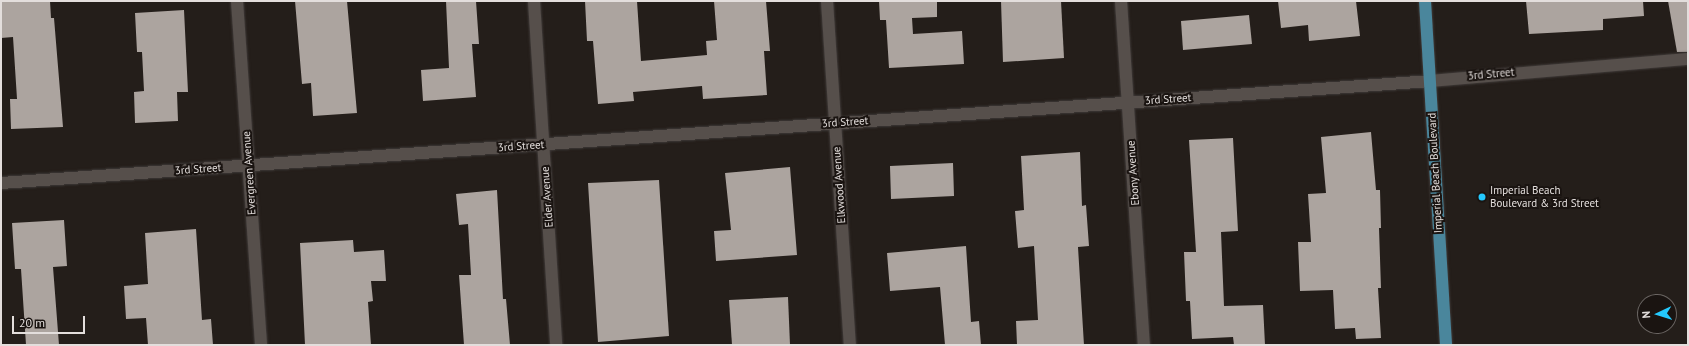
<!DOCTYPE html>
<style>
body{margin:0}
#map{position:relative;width:1689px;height:346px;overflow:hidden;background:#241e1a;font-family:"PT Sans",sans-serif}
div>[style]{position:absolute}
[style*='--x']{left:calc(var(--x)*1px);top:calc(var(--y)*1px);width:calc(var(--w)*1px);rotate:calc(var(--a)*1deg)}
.building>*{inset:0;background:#aca49f}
.roads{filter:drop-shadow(0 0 1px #403b39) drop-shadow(0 0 1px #403b39)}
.street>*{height:12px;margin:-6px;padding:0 6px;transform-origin:6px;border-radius:6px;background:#564f4b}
.secondary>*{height:12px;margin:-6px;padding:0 6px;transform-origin:6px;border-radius:6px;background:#564f4b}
.primary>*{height:12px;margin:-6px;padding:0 6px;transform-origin:6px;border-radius:6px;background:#4a869c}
.dots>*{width:11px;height:11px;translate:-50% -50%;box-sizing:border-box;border:2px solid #1a1411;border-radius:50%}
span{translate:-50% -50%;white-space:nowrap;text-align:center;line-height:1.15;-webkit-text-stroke:4px #1a1411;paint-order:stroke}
.street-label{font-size:11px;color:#e3dedc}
.poi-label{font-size:11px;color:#e3dedc}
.left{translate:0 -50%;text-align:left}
.frame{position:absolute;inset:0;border:2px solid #e3dedc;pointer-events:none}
.north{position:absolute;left:1637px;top:294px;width:40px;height:40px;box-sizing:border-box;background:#1a1411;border:1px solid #6a6562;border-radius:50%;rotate:266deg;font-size:11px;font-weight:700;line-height:16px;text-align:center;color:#e3dedc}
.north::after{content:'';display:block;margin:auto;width:14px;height:18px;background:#24c9fe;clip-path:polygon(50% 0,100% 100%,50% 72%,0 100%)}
.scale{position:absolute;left:12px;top:316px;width:73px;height:18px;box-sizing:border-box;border:2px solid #e3dedc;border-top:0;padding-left:5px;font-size:12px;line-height:14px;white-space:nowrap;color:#e3dedc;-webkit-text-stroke:3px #1a1411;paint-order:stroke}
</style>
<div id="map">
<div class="building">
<div style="clip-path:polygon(1px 1px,50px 1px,51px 18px,54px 18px,63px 127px,11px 129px,10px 99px,17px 99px,13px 37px,1px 38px)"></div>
<div style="clip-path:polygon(295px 1px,347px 1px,357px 113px,313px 116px,311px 83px,302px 84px)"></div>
<div style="clip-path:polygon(446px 1px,476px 1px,479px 44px,472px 44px,476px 97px,423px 101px,421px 70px,449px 68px)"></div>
<div style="clip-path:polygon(585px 1px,637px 1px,641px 61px,707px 55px,706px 41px,717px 40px,714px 1px,766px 1px,770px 51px,764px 51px,767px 95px,703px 99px,702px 86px,633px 92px,634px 101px,598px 104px,593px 41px,587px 41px)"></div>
<div style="clip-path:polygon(879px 1px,937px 1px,937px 17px,912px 18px,913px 34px,962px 31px,964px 64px,889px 68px,886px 20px,880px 20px)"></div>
<div style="clip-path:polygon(1001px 1px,1061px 1px,1064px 58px,1003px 62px)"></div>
<div style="clip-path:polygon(1278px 1px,1356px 1px,1360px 36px,1309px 41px,1308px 25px,1281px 28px)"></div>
<div style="clip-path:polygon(1526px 1px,1643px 1px,1644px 16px,1603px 19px,1603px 30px,1529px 34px)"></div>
<div style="clip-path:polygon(1668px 1px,1688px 1px,1688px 52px,1677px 52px)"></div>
<div style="clip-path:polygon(184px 10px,188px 92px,177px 92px,178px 121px,135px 123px,134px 92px,144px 91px,142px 52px,137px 52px,135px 13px)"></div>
<div style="clip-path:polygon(1249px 15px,1252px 44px,1183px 50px,1181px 21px)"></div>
<div style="clip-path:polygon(1371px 132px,1376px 190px,1380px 190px,1381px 228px,1379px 228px,1381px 288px,1378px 288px,1381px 338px,1356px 339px,1355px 328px,1335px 329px,1333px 290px,1300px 291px,1298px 242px,1311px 242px,1308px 194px,1326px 193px,1321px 137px)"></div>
<div style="clip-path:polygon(1233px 138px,1238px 231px,1221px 232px,1224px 306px,1263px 305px,1265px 345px,1234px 345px,1233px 337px,1192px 339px,1190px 301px,1186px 301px,1184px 252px,1196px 252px,1189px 140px)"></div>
<div style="clip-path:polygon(1080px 152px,1082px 206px,1086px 205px,1089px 246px,1078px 247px,1084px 345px,1017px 345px,1016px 321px,1038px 320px,1034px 246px,1018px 248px,1015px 211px,1024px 210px,1021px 156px)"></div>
<div style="clip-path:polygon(953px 163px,954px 196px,891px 199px,890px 166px)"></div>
<div style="clip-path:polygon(790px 167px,797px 255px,716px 261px,714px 231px,731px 230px,725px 173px)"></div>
<div style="clip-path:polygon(659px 180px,669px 336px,598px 342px,588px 183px)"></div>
<div style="clip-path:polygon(497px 190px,503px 299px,506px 299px,510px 345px,464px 345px,459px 275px,471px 275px,468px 224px,459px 225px,456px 194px)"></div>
<div style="clip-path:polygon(64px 220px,67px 266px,53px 267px,59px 345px,26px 345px,21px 269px,15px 269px,12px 223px)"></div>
<div style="clip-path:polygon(196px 229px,202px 320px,211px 319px,213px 345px,148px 345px,146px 318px,126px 319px,124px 286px,148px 284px,145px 233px)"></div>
<div style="clip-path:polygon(353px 240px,354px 252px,384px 250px,386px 281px,371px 281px,373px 301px,368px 302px,371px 345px,305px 345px,300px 243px)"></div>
<div style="clip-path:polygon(966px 246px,971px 322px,979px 321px,981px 345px,945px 345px,940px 287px,890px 291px,887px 253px)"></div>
<div style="clip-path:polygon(788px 297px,790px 345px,732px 345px,729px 300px)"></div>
</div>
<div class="roads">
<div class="street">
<div style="--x:237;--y:1;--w:345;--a:86"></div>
<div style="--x:534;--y:1;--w:345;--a:86.3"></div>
<div style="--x:827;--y:1;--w:345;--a:86.2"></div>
<div style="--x:1121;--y:1;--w:345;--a:86.2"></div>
<div style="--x:1430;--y:81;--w:259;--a:-4.9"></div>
</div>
<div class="secondary">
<div style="--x:1;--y:183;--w:1433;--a:-4.08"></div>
</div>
<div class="primary">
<div style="--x:1425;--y:1;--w:345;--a:86.5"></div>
</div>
</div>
<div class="dots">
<div style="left:1482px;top:197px;background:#24c9fe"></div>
</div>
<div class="street-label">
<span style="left:1491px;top:74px;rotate:-5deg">3rd Street</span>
<span style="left:1168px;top:99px;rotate:-4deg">3rd Street</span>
<span style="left:845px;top:122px;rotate:-4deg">3rd Street</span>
<span style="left:521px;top:146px;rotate:-4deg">3rd Street</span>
<span style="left:198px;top:169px;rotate:-4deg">3rd Street</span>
<span style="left:249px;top:173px;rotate:-94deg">Evergreen Avenue</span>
<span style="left:1133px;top:173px;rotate:-94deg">Ebony Avenue</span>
<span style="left:1435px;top:173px;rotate:-93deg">Imperial Beach Boulevard</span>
<span style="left:839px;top:185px;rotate:-94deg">Elkwood Avenue</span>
<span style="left:547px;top:197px;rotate:-94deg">Elder Avenue</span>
</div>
<div class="poi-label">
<span class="left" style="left:1490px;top:197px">Imperial Beach<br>Boulevard &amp; 3rd Street</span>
</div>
<div class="frame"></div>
<div class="north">N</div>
<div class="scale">20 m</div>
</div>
